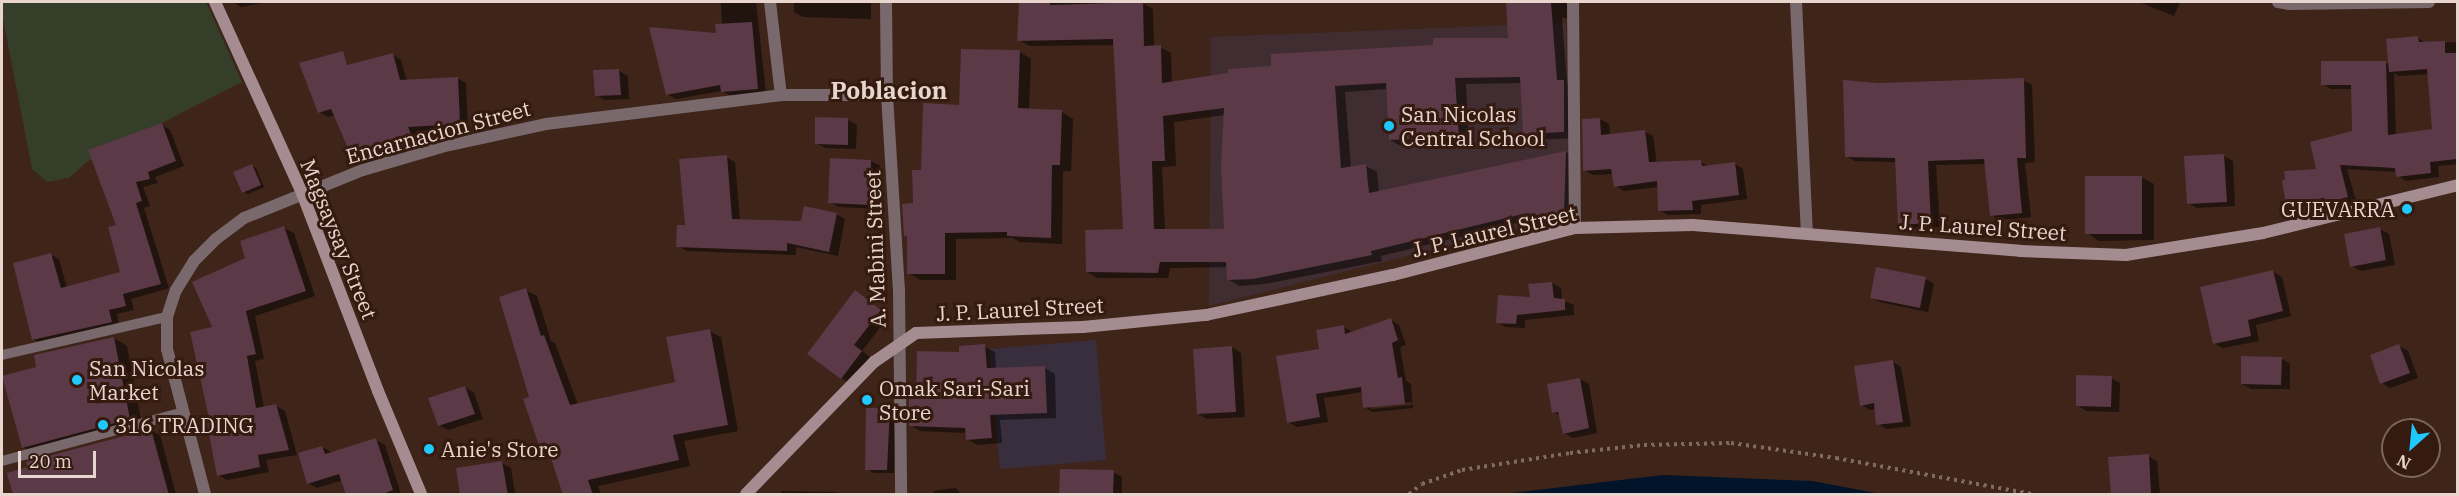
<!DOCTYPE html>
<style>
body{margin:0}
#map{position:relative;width:2459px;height:496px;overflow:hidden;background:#3e2419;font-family:"IBM Plex Serif",serif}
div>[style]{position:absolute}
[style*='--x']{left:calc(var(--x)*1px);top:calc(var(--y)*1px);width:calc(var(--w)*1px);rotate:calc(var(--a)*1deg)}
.commercial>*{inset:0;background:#392e3e}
.education>*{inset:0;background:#402d31}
.green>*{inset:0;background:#343e28}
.water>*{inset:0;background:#02142a}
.shadow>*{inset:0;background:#0007}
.building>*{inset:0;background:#5b3946}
.path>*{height:4px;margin-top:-2px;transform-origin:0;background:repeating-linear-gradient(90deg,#816a61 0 3px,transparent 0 7.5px)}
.lane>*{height:10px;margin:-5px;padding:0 5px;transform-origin:5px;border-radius:5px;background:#79696d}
.street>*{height:12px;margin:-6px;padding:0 6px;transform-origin:6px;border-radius:6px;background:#79696d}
.secondary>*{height:12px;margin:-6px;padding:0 6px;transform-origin:6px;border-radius:6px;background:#a58c91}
.dots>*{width:16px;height:16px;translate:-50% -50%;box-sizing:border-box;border:3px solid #341a0f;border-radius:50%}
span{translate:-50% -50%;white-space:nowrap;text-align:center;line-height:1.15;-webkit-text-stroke:6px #341a0f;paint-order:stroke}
.poi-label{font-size:21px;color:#e7d5ce}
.left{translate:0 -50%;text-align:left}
.right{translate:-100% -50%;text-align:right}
.street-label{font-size:21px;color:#e7d5ce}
.quarter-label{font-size:24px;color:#e7d5ce;font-weight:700}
.frame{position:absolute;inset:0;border:3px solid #e7d5ce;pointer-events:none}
.north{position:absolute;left:2381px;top:418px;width:60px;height:60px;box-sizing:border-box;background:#341a0f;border:2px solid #7c655b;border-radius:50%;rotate:207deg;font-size:16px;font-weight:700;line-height:24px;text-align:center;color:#e7d5ce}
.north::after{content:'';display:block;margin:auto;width:21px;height:27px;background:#1fc9fd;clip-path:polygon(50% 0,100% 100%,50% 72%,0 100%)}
.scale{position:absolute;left:18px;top:451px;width:78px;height:27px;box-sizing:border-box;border:3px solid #e7d5ce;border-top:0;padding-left:8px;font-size:18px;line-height:21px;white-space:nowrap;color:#e7d5ce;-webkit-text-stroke:4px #341a0f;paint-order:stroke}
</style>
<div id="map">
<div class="commercial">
<div style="clip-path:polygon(1096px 340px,1106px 460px,1000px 469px,989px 349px)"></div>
</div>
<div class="education">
<div style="clip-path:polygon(1566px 23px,1569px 215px,1209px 306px,1211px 37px)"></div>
</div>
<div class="green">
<div style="clip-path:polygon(2px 2px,206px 2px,242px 82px,88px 161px,69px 178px,47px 182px,32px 169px,2px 14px)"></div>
</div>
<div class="water">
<div style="clip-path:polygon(1663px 475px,1812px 481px,1881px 494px,1503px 494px)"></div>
</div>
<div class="shadow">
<div style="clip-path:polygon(233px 2px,266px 2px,241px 7px)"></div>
<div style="clip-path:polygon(375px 2px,426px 2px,377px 3px)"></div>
<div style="clip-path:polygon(721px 2px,756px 2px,766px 93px,731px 96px,722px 91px,676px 99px,667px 94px,722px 25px)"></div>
<div style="clip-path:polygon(794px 2px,871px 2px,871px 19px,803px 17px,794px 12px)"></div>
<div style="clip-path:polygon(evenodd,1020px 2px,1142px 3px,1153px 9px,1154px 47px,1160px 47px,1171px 53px,1172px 83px,1435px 46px,1509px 40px,1508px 2px,1570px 2px,1571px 18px,1562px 18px,1567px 83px,1575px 87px,1574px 138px,1535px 140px,1524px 133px,1522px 83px,1466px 84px,1469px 143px,1401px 146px,1390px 140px,1388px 89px,1345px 92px,1351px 168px,1366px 166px,1377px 172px,1379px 193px,1566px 152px,1576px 159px,1574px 222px,1540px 225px,1530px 220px,1381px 256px,1382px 261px,1265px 284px,1239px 286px,1228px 279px,1228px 267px,1170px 268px,1168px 278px,1098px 278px,1087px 272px,1124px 231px,1114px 45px,1030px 46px,1019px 40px,1020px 2px,1225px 115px,1226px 230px,1165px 231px,1162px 167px,1176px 166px,1174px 122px,1225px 115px)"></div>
<div style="clip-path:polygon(2139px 2px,2180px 2px,2174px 16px)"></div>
<div style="clip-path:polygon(evenodd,2418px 38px,2426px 43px,2458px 42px,2458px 164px,2438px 166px,2439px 177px,2406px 181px,2398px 176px,2397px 172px,2347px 169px,2356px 201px,2335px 206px,2328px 203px,2295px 208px,2287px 203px,2354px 132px,2352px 89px,2331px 89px,2323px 84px,2386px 63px,2390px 65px,2418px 38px,2394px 73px,2399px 76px,2428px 74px,2433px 131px,2396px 136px,2394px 73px)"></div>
<div style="clip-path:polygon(1020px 52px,1031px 59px,1029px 110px,1062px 112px,1073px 119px,1071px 171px,1063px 171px,1062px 244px,1020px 242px,1012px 238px,956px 239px,956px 280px,920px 280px,908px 273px,914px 204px,922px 172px,961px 106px)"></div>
<div style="clip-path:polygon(392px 54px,401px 60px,407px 81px,457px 78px,466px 83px,468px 128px,416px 131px,422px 146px,392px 157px,388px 155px,364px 166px,355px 161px,335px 115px,328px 117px,319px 112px,343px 101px)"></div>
<div style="clip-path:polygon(619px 71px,628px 76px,629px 99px,605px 100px,596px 95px)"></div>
<div style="clip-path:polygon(2023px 80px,2032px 85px,2035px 162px,2025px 163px,2031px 217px,2000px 220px,1991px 215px,1986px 164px,1936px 165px,1940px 227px,1908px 229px,1899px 224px,1896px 162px,1855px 161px,1846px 156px,1878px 85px)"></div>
<div style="clip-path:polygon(1600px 119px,1609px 124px,1610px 136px,1644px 131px,1653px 136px,1657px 164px,1701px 162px,1710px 167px,1735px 164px,1743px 169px,1747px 199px,1701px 205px,1701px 214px,1668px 215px,1659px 210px,1658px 187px,1624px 191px,1615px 186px,1614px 174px,1593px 175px,1584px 170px)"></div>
<div style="clip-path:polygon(848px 120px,857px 125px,856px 149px,825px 148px,816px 143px)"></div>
<div style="clip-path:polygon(162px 125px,170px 130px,184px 166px,155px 177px,158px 183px,143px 187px,150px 206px,144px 208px,169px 288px,131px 299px,134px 310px,117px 314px,119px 326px,41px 344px,33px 339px,51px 255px,59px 259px,67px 288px,122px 273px,118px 226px,90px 151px)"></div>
<div style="clip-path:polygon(2224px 156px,2233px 161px,2235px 206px,2197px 208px,2188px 203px)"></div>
<div style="clip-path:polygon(726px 157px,735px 162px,740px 221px,802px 222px,836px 214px,845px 219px,838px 256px,796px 247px,796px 255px,687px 251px,678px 246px)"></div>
<div style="clip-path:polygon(871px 161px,880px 166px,878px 209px,839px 207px,830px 202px)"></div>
<div style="clip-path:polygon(252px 166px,256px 168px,264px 187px,248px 194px,243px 192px)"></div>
<div style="clip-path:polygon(2141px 177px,2154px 184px,2154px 240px,2099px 241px,2087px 233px)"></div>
<div style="clip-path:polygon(284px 228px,294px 233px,315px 296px,255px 316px,264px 359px,255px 361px,264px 408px,276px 406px,285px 411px,297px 455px,266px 460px,269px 472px,227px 480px,218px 475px,210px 419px,214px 328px,247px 259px)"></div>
<div style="clip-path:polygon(2380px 229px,2389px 234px,2395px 265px,2361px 271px,2352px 266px)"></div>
<div style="clip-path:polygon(2273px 272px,2282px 277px,2291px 316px,2256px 325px,2259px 341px,2223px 348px,2214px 343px)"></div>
<div style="clip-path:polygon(1926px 279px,1934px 284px,1928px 312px,1880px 302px,1871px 297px)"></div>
<div style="clip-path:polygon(1552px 283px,1561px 288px,1562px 300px,1574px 305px,1574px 315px,1525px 320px,1525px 328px,1506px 327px,1497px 322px)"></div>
<div style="clip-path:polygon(525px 290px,537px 296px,551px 341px,555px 343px,578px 405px,676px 383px,709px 331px,721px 337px,738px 431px,684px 441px,690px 466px,598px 486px,601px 494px,565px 494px,552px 456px,542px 450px,531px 398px)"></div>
<div style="clip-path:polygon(864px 297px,889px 316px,862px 351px,870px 357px,850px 383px,841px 378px)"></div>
<div style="clip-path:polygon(evenodd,1391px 320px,1399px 325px,1406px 345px,1400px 347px,1406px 381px,1411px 384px,1413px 408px,1373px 412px,1364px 407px,1363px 392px,1324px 398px,1328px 422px,1297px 427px,1288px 422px,1321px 350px,1344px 327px,1352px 332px,1391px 320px,1412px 402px,1413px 405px,1371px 409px,1371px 406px,1412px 402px)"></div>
<div style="clip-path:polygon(114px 338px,127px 346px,142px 425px,36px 454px,23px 447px)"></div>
<div style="clip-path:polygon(984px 346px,995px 352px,996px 369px,1045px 368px,1055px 374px,1056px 418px,1000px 420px,1002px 443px,978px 445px,967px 439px,967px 433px,920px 431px,910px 425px,918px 399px,961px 354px)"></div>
<div style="clip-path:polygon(2399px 346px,2408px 351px,2418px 378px,2390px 388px,2382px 383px)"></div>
<div style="clip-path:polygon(1232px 347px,1241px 353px,1245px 417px,1207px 419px,1199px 414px)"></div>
<div style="clip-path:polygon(2282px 359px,2290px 364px,2290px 389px,2251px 389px,2242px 384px)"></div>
<div style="clip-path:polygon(1893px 362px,1901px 367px,1911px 426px,1887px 429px,1878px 424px,1876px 409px,1870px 410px,1862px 405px)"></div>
<div style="clip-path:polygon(2111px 378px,2120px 383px,2119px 412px,2086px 411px,2077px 405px)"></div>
<div style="clip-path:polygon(1580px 379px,1589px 384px,1597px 433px,1573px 438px,1564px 433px,1560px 416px,1554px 412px)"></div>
<div style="clip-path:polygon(465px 387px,474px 393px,483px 419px,448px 430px,439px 425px)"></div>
<div style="clip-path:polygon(867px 409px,890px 410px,897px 414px,894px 473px,874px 473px,867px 469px)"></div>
<div style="clip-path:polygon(150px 430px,160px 435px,176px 494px,15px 494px)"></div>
<div style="clip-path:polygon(376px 440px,385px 445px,401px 494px,348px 494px,343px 480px,317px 488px,308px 483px,322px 447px,331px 452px)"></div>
<div style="clip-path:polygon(2148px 456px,2157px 461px,2160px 494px,2112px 494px)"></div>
<div style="clip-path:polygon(502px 463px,511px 468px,515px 494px,462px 494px)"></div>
<div style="clip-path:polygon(1113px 472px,1122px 477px,1122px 494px,1061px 494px)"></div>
<div style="clip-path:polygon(956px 488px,961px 494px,934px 494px,933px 491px)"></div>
<div style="clip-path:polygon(781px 491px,836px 492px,841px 494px,781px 494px)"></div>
</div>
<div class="building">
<div style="clip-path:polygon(evenodd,1019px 2px,1050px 2px,1050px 5px,1143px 2px,1144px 46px,1161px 45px,1162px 83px,1228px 73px,1228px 69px,1271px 66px,1271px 54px,1433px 45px,1433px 38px,1508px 38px,1506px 2px,1551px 2px,1557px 80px,1564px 80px,1564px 132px,1523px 134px,1520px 77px,1455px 78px,1459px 137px,1389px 140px,1386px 83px,1335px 86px,1341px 168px,1366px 164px,1369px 193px,1566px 151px,1564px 216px,1527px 220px,1527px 213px,1371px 251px,1372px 255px,1253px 279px,1227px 280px,1226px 262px,1160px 262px,1158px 273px,1086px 272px,1085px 230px,1123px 229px,1113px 39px,1017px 41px,1019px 2px,1224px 108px,1221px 166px,1224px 229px,1154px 229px,1152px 161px,1165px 161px,1163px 116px,1224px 108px)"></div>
<div style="clip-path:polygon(752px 22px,758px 89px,721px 92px,720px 85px,666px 95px,649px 27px,716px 33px,715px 24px)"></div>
<div style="clip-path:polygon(2418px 36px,2419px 42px,2445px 41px,2445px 53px,2457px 53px,2457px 159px,2430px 162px,2431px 173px,2396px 177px,2395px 168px,2340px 165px,2348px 197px,2325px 203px,2324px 198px,2286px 204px,2282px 181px,2285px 179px,2284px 171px,2316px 169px,2310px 142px,2352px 131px,2351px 85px,2321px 85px,2321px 61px,2386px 61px,2388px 135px,2432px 129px,2427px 69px,2389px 72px,2386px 39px)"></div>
<div style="clip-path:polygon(961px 49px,1020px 50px,1018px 108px,1062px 110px,1060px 165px,1052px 165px,1051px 238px,1007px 236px,1007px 232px,945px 233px,945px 274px,907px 274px,907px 236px,904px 236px,902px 204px,913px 203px,912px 170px,921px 170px,923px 103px,959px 105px)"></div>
<div style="clip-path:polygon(343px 51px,347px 65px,393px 53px,400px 80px,458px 77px,460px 124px,408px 127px,414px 141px,382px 153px,381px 150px,354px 162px,331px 109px,318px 113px,299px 63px)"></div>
<div style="clip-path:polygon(619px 69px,621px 95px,595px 96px,593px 70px)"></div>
<div style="clip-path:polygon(2024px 78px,2026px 158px,2017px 158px,2022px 213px,1990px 216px,1984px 159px,1928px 161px,1931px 223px,1898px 225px,1895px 158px,1845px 157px,1843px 80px,1878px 83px)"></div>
<div style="clip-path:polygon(815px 117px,848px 118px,848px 145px,815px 144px)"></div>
<div style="clip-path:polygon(1600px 118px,1601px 135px,1645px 130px,1649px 162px,1701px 160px,1702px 166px,1735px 162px,1739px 195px,1692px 201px,1693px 210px,1658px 211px,1657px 181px,1614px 187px,1611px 169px,1583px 171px,1582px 119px)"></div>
<div style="clip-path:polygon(162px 123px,176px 161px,148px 172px,150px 179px,136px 182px,142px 201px,136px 203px,161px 284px,123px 294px,126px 306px,109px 310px,112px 322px,32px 340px,13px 263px,51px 253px,61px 288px,120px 272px,108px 227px,116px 225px,88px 150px)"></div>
<div style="clip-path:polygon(2224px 154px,2227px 202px,2187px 204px,2184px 156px)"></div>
<div style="clip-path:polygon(727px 155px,732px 219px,801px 221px,804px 206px,837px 213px,829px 252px,787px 243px,787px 251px,676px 247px,677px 225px,685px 225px,679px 159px)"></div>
<div style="clip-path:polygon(830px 158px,871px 160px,870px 205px,828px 203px)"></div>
<div style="clip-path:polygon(252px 164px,261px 185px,242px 193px,233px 172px)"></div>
<div style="clip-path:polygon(2085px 176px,2142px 176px,2142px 234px,2085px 234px)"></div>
<div style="clip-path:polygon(284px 226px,306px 291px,246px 311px,256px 354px,247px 356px,256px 408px,276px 404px,289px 450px,258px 455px,260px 467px,217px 476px,206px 419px,209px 418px,190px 332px,212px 327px,192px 282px,245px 258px,240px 241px)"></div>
<div style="clip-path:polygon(2380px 227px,2386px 260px,2350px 267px,2344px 234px)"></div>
<div style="clip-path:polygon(1876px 267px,1926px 277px,1920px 308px,1870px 298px)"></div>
<div style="clip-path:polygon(2273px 270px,2283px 311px,2248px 320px,2251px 336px,2213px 344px,2200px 287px)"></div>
<div style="clip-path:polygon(1552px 282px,1554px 298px,1565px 299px,1565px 310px,1517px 315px,1516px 324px,1496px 323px,1498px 295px,1530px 297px,1528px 284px)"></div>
<div style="clip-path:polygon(526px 288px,541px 336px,544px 335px,570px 405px,675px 382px,666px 337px,710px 329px,728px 425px,673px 435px,679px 460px,588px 480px,593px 495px,563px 495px,548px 449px,541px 451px,523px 399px,529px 397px,499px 297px)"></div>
<div style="clip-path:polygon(855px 290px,881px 310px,854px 345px,862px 351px,841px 379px,807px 354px)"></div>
<div style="clip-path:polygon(1391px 318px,1398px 340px,1392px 343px,1398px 378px,1402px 377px,1405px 404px,1363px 408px,1361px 387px,1316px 394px,1320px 417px,1287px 423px,1276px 356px,1319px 349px,1316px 330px,1344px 325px,1345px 334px)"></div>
<div style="clip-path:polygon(114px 337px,130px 419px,22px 448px,2px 376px,36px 367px,34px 355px)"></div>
<div style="clip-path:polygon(985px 344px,987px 368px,1045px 366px,1047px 413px,990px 415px,992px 438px,966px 440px,965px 428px,909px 426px,909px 397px,916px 397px,917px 351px,959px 352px,959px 346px)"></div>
<div style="clip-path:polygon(2399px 344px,2410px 373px,2380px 384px,2370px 355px)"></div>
<div style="clip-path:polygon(1232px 346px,1236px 412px,1197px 414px,1193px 349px)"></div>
<div style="clip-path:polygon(2241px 356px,2282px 357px,2281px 385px,2241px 384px)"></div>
<div style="clip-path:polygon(1893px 360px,1903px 422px,1876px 425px,1874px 403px,1860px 406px,1854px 366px)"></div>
<div style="clip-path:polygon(2076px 375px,2112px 376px,2111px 407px,2076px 406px)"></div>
<div style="clip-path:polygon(1580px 378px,1589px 428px,1563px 434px,1558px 412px,1552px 413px,1547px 384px)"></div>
<div style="clip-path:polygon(465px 386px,475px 414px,438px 426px,428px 398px)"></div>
<div style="clip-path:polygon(866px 408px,890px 408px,887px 470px,865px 470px)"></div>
<div style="clip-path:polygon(151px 429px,169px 495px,13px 495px,7px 473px,28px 467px,26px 462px)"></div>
<div style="clip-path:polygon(376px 438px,393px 490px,380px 495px,346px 495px,339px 474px,307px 484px,298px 453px,322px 446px,325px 454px)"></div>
<div style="clip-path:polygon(2149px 454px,2151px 493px,2111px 495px,2108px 457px)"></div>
<div style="clip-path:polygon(502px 461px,508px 495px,460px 495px,456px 468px)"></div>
<div style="clip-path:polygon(1060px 469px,1114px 470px,1113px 495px,1059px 495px)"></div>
</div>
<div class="path">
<div style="--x:1409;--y:494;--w:16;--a:-38"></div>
<div style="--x:1422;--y:484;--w:42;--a:-19.3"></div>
<div style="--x:1462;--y:470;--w:109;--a:-8.9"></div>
<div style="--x:1570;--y:453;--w:74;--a:-6.2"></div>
<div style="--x:1644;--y:445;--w:87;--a:-1.3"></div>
<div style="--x:1731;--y:443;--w:106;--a:8.1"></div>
<div style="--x:1836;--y:458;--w:199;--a:10.4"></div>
</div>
<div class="lane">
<div style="--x:2;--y:355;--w:169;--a:-13"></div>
<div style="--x:2;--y:461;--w:188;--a:-15.1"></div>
</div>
<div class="street">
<div style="--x:770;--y:2;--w:94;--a:83.3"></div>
<div style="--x:886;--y:2;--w:93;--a:89.4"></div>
<div style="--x:887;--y:95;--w:195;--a:86.5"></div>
<div style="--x:899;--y:290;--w:204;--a:89.4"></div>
<div style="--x:1573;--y:2;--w:226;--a:89.5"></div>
<div style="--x:1796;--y:2;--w:231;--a:87.3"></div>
<div style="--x:2278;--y:2;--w:11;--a:10"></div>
<div style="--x:2289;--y:4;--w:140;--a:-0.8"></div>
<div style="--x:205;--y:494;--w:150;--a:-104.7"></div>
<div style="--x:167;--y:349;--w:32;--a:-90"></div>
<div style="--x:167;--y:317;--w:28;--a:-72"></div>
<div style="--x:176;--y:290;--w:34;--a:-58"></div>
<div style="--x:194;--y:261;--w:31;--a:-45"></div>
<div style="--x:216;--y:239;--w:35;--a:-37"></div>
<div style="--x:244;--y:218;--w:128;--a:-22"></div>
<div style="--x:363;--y:170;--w:81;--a:-16.4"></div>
<div style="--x:441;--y:147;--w:107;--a:-12.4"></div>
<div style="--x:546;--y:124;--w:237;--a:-7"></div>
<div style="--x:781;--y:95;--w:106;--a:0"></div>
</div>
<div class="secondary">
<div style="--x:215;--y:2;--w:210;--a:65.5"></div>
<div style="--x:302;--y:193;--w:212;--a:69"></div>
<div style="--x:378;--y:391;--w:112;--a:67.3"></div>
<div style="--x:746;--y:494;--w:184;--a:-45.9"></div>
<div style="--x:874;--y:362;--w:51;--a:-34.6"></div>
<div style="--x:916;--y:333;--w:167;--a:-2.1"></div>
<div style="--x:1083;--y:327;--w:124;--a:-5.6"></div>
<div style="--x:1206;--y:315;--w:191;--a:-12.1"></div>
<div style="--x:1393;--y:275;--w:188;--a:-14.5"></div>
<div style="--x:1575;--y:228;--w:118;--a:-1.5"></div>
<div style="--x:1693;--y:225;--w:328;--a:4.5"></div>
<div style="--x:2020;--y:251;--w:106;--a:2.2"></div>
<div style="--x:2126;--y:255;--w:139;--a:-9.1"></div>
<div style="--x:2263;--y:233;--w:201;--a:-13.8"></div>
</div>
<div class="dots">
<div style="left:1389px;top:126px;background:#1fc9fd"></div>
<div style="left:2407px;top:209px;background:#1fc9fd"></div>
<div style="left:77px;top:380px;background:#1fc9fd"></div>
<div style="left:867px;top:400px;background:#1fc9fd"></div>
<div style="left:103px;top:425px;background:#1fc9fd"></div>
<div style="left:429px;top:449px;background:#1fc9fd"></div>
</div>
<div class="poi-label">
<span class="left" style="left:1401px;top:126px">San Nicolas<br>Central School</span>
<span class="right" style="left:2395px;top:209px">GUEVARRA</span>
<span class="left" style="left:89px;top:380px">San Nicolas<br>Market</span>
<span class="left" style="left:879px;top:400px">Omak Sari-Sari<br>Store</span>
<span class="left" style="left:115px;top:425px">316 TRADING</span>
<span class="left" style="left:441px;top:449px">Anie's Store</span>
</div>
<div class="street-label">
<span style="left:438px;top:132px;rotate:-15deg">Encarnacion Street</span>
<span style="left:1983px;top:227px;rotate:4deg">J. P. Laurel Street</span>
<span style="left:1494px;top:231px;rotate:-13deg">J. P. Laurel Street</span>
<span style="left:339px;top:239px;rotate:68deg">Magsaysay Street</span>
<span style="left:875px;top:249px;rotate:-92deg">A. Mabini Street</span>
<span style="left:1020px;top:309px;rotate:-3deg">J. P. Laurel Street</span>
</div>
<div class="quarter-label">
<span style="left:889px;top:91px">Poblacion</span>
</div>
<div class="frame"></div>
<div class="north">N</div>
<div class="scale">20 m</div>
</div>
